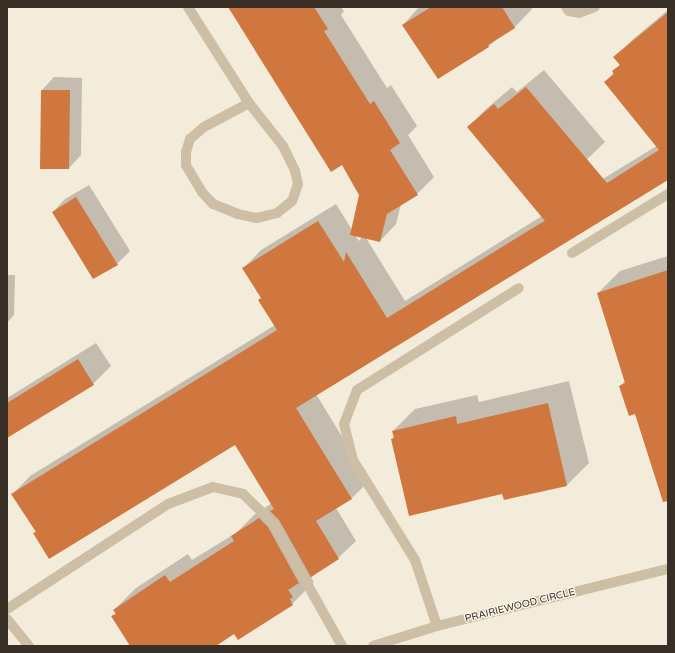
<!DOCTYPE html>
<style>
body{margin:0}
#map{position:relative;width:675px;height:653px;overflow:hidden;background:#f4ecdb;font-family:"Varela Round",sans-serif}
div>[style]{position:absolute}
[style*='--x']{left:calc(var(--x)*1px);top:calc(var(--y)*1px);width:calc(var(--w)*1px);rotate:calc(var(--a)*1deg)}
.shadow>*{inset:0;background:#0003}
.building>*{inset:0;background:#cf773e}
.minor>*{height:10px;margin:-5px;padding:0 5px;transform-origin:5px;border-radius:5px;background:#cdbea6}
span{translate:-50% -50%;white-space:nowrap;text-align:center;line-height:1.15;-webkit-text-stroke:3px #fbf5e8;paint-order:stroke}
.street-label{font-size:10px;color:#382f27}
.frame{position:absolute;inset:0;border:8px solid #382f27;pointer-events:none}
</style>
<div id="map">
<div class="shadow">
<div style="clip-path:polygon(evenodd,229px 7px,341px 7px,344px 11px,341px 15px,387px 88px,391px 85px,417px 126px,408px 135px,434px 177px,417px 194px,401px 204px,396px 224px,380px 241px,366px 238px,405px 301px,542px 216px,468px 127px,486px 109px,512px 87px,517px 92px,544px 70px,605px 142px,579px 167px,593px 185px,668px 139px,668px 178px,316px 394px,369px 481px,352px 498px,336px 508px,356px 541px,338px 558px,314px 575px,311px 578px,314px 582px,292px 604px,238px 639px,235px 633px,214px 646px,131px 646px,112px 616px,116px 613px,114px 610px,136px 588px,188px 554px,192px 560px,236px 533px,254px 515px,272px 503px,235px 443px,34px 534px,36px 531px,13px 494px,30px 476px,275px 325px,262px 297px,244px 268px,261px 250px,336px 204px,352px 230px,360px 195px,342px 164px,331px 171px,229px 7px,355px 235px,362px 237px,359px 241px,355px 235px)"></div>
<div style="clip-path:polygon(419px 7px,531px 7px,532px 9px,515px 27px,498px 38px,489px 46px,438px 78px,403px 25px)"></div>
<div style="clip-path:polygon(668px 10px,668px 94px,605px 83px,620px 64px,615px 57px,632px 40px)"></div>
<div style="clip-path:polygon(54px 77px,82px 78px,81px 155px,69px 168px,41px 168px,42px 90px)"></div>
<div style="clip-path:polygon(89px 185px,130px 251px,117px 264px,53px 212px,65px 199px)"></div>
<div style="clip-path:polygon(668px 256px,668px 490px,635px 413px,620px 386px,625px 381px,598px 293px,620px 271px)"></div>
<div style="clip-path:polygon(7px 275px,15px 275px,14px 315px,7px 323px)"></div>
<div style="clip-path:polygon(96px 343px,111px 366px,93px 384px,7px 437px,7px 398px)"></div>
<div style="clip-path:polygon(569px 381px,589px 463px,567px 485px,503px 493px,392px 439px,394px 437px,393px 431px,415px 409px,477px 395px,479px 402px)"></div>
</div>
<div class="building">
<div style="clip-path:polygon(228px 7px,314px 7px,328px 29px,324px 31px,370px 104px,374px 101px,400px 143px,390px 150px,418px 195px,387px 214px,380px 242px,350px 235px,359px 195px,342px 165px,331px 172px)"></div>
<div style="clip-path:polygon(431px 7px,502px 7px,515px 28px,488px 45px,489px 47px,438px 79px,402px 25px)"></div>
<div style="clip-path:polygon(668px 12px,668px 180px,296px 408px,352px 499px,316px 521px,339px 559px,311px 577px,279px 520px,270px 511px,274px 509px,235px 445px,49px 559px,33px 533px,36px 532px,11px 494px,277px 330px,258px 300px,261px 298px,242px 268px,318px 221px,344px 262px,346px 252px,387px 318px,541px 223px,545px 221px,467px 127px,494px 104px,498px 109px,526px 87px,607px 183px,659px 150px,604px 82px,614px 74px,612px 71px,620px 65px,613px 57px)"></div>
<div style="clip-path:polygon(41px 90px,70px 90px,69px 169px,40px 169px)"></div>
<div style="clip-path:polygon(76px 197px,118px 265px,93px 279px,52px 212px)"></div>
<div style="clip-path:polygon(668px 270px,668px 501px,663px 502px,635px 414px,629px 416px,619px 386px,625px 383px,597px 293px)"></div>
<div style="clip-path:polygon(78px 359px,94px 385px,7px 438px,7px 403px)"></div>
<div style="clip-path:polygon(548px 403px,567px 486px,504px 500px,502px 494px,409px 516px,391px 439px,394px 438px,392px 431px,456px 416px,457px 424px)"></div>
<div style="clip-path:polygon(259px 518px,268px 527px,299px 583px,288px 590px,293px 597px,290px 599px,293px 605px,238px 640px,234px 634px,216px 646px,130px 646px,111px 616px,116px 614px,113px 610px,165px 575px,170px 582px,234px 541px,231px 536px)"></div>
</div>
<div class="minor">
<div style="--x:188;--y:7;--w:114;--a:57.6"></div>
<div style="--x:566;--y:7;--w:5;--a:53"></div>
<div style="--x:569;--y:11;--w:10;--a:11"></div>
<div style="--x:579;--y:13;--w:17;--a:-21"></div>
<div style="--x:249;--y:103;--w:55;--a:51.7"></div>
<div style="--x:283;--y:146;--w:28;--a:64"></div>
<div style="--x:295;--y:171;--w:13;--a:77"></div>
<div style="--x:298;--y:184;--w:18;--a:109"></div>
<div style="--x:292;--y:201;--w:19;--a:141"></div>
<div style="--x:277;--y:213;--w:21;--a:166"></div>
<div style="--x:257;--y:218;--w:19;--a:-168"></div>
<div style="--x:238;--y:214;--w:27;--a:-158"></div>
<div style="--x:213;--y:204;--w:16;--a:-133"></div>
<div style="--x:202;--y:192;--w:31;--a:-121"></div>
<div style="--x:186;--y:165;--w:13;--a:-90"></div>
<div style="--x:186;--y:152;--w:14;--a:-73"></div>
<div style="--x:190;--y:139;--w:18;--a:-41"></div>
<div style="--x:204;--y:127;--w:51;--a:-28.1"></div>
<div style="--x:572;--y:253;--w:113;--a:-31.6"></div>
<div style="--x:7;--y:609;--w:192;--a:-33.1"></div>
<div style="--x:168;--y:504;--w:48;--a:-20.7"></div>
<div style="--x:213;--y:487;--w:31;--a:13"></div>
<div style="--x:243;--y:494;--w:42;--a:44"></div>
<div style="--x:273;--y:523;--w:141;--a:60.7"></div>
<div style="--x:7;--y:619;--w:35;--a:51"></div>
<div style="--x:437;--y:626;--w:70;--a:-108.4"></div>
<div style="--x:415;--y:560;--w:118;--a:-121.8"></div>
<div style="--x:353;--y:460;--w:37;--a:-104"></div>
<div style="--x:344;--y:424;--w:36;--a:-69"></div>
<div style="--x:357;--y:390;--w:191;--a:-32.2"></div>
<div style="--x:373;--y:646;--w:67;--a:-17.4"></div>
<div style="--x:437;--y:626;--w:238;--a:-13.9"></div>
</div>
<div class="street-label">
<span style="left:520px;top:606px;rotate:-14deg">PRAIRIEWOOD CIRCLE</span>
</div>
<div class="frame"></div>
</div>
